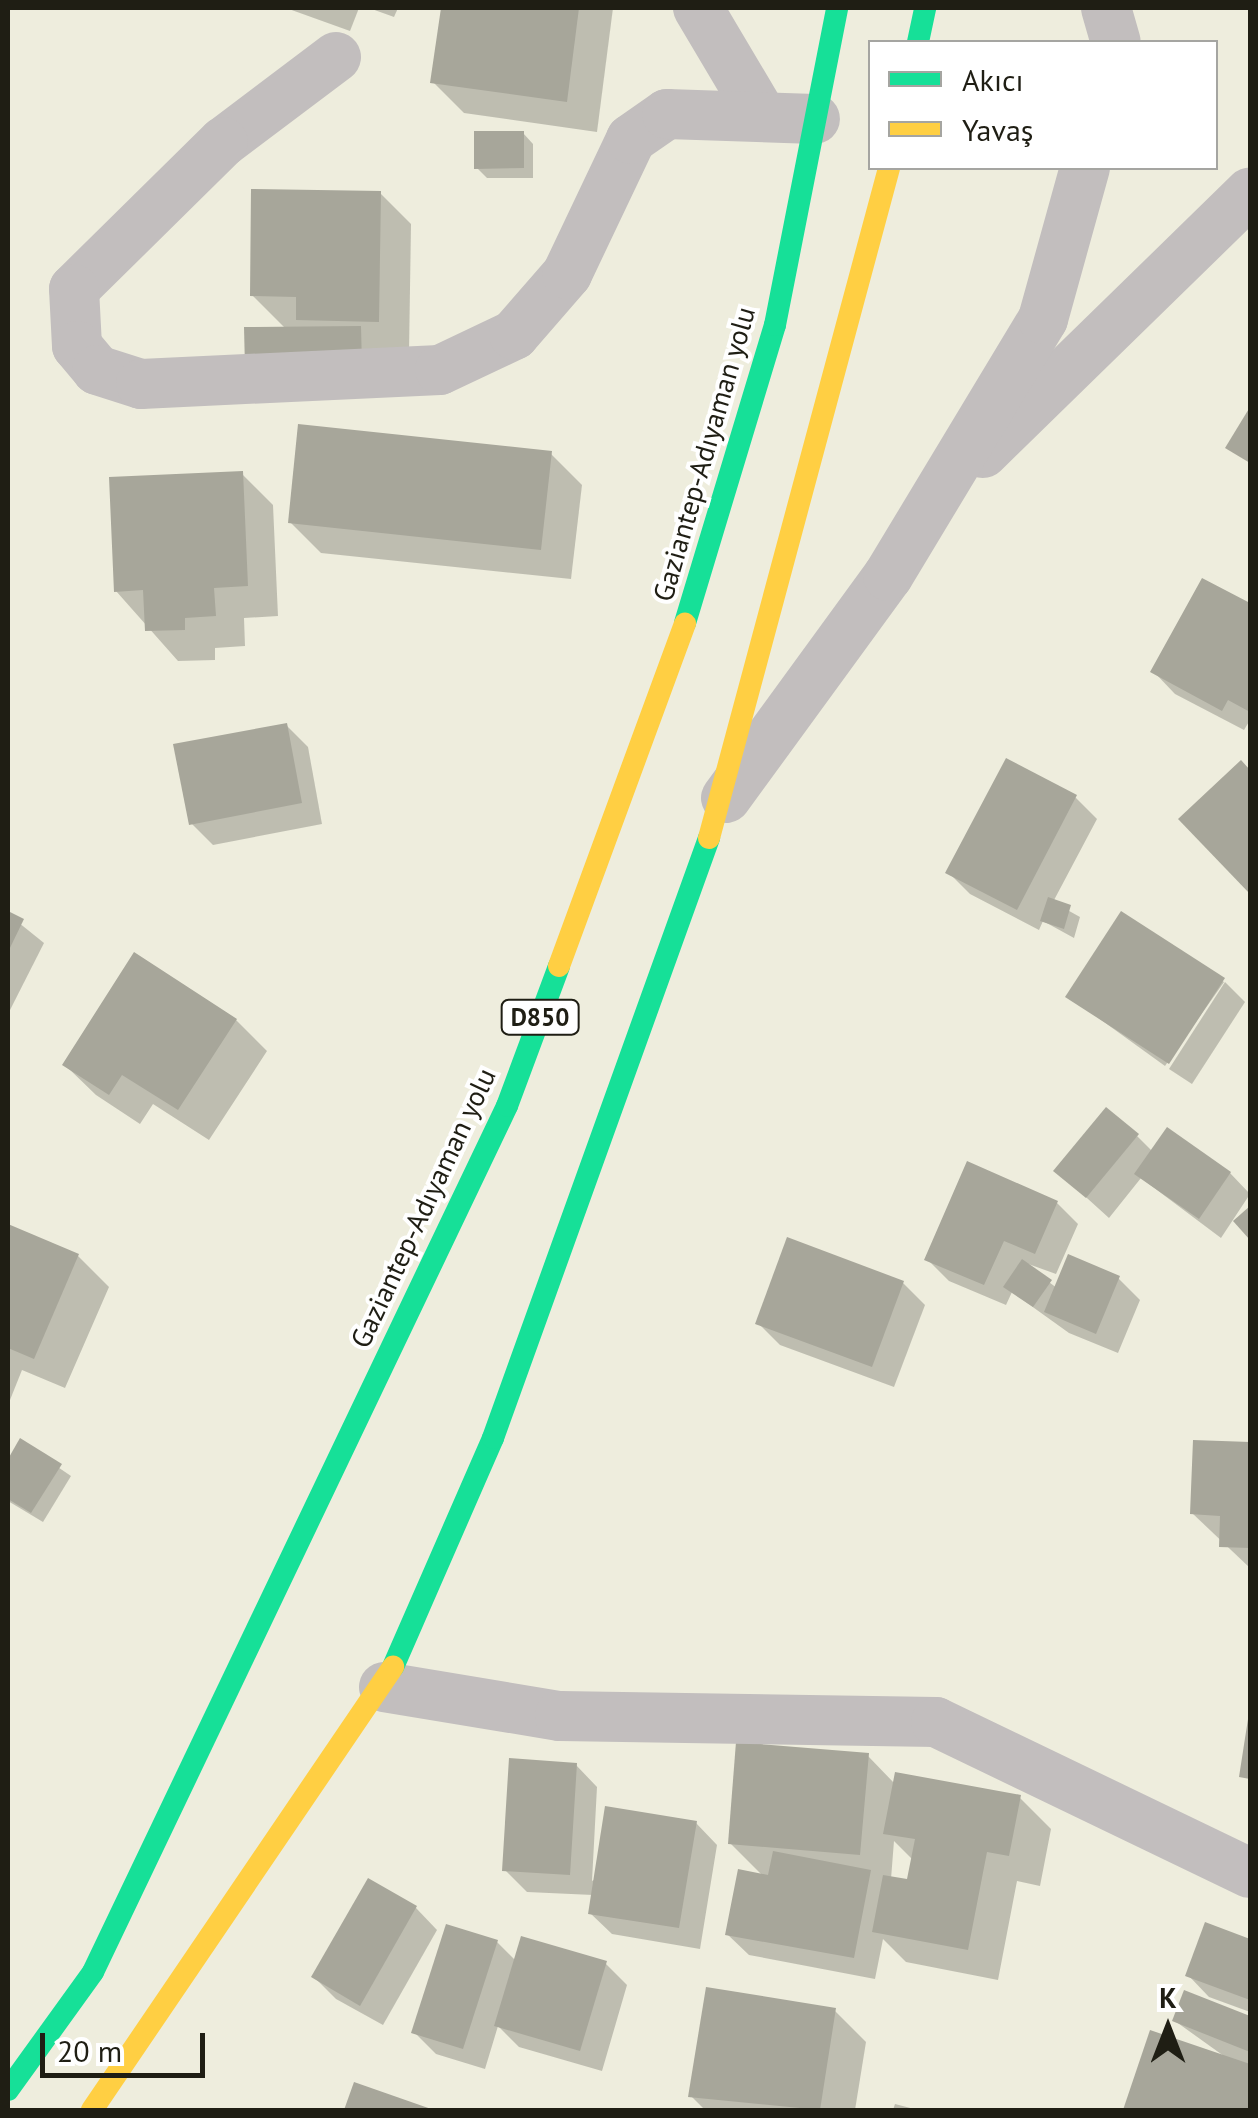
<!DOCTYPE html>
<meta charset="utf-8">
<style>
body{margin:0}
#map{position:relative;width:1258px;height:2118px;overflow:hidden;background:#eeeddd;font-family:"PT Sans",sans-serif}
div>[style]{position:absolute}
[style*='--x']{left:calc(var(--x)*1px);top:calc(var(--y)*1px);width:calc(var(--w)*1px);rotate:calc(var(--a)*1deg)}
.shadow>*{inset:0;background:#0003}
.building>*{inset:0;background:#a7a69a}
.street>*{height:50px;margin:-25px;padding:0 25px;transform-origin:25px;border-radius:25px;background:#c2bebe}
.fast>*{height:22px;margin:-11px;padding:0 11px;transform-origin:11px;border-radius:11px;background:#16e098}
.slow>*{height:22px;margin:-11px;padding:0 11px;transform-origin:11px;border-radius:11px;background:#ffcf43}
span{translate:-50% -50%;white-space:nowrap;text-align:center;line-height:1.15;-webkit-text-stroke:8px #fff;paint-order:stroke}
.shield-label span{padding:2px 8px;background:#fff;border:2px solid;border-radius:8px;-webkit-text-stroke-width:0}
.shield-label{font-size:25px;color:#1f1e14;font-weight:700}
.street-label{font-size:28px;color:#1f1e14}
.frame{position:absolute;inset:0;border:10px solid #1f1e14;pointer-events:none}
.legend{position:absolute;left:868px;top:40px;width:350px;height:130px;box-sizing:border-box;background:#fff;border:2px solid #a5a5a1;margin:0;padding:12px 18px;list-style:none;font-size:30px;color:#1f1e14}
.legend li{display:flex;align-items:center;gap:20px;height:50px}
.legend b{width:50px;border:2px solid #a5a5a1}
.north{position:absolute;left:1118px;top:1978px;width:100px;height:100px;-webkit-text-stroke:8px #fff;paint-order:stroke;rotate:0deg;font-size:28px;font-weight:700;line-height:40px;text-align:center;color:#1f1e14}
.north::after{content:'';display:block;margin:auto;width:35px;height:45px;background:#1f1e14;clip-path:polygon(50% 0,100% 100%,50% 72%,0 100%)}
.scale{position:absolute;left:40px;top:2033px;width:165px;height:45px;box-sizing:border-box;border:5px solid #1f1e14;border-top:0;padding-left:12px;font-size:30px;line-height:35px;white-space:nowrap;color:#1f1e14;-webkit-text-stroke:8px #fff;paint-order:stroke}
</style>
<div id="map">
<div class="shadow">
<div style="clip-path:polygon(286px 8px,359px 8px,350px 31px)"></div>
<div style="clip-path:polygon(369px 8px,398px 8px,394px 17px)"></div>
<div style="clip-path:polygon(443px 8px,613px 8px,597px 132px,464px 113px,433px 82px)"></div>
<div style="clip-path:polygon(523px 133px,533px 144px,533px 178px,487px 178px,477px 168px)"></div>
<div style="clip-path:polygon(380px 193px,411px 224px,409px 352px,382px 388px,286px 329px,252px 295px)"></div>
<div style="clip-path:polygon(551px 454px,582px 485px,571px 579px,321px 553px,290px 522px)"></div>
<div style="clip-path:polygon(242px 474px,273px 505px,278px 616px,244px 618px,245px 646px,215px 648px,215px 660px,178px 661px,116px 591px)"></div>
<div style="clip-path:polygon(1203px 581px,1250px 606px,1250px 720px,1244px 730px,1175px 694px,1154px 672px)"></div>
<div style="clip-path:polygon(286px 725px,308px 747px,322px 824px,213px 845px,191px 823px)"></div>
<div style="clip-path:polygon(1241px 763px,1250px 773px,1250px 890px,1182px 819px)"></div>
<div style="clip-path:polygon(1075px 797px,1097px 819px,1053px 902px,1080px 917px,1074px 938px,1043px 921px,1039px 930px,970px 894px,948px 872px)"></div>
<div style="clip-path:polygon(8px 914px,44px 943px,8px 1014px)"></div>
<div style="clip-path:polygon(1121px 914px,1224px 982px,1165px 1066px,1068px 996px)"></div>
<div style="clip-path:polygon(1225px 982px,1245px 1002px,1192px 1084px,1169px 1069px)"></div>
<div style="clip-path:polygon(236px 1020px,267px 1051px,209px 1140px,153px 1104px,140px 1124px,96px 1095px,65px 1065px)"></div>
<div style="clip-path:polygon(1137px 1136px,1153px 1152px,1230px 1173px,1250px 1194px,1221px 1238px,1141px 1178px,1109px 1218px,1056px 1170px)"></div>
<div style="clip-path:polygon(1057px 1203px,1078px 1224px,1056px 1274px,1020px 1261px,1057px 1288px,1118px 1278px,1140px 1300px,1118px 1353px,1069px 1333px,1012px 1292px,1006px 1305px,949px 1281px,927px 1259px)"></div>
<div style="clip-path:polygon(8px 1227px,78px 1256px,109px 1287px,65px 1388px,22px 1370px,8px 1405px)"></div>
<div style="clip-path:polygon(903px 1283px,925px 1305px,894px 1387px,780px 1345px,758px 1323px)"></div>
<div style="clip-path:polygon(21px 1442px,71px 1476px,43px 1522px,8px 1501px,8px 1464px)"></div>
<div style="clip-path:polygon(1195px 1443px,1250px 1445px,1250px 1568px,1192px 1513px)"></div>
<div style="clip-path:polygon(evenodd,868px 1756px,895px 1784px,1020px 1798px,1051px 1829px,1040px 1886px,1017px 1881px,998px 1980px,906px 1962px,883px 1939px,875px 1979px,749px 1955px,727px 1934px,763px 1876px,731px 1844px,868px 1756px,894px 1841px,913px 1860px,909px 1882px,891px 1879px,894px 1841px)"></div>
<div style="clip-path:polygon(576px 1765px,597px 1787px,592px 1881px,696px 1823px,717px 1845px,700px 1949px,612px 1934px,590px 1913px,593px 1895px,527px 1892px,505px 1870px)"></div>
<div style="clip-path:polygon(369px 1882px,416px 1908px,437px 1930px,383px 2025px,336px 1999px,314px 1977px)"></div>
<div style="clip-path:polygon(1207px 1925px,1250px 1942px,1250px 2012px,1209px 1997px,1188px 1975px)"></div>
<div style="clip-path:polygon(497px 1942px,516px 1961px,605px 1963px,627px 1985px,602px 2071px,519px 2047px,498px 2026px,485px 2069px,436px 2054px,414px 2032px)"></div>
<div style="clip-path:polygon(1185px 1993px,1250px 2019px,1250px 2110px,1125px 2110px,1151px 2033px,1228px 2059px,1175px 2021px)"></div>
<div style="clip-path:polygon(835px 2011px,866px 2042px,855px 2110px,705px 2110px,691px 2096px)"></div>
<div style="clip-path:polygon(895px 2104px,918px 2110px,893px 2110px)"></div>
</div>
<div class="building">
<div style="clip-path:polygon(441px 8px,579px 8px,567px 102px,430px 83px)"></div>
<div style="clip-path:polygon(474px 131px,524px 131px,524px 168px,474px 169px)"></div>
<div style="clip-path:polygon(251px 189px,381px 191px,379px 322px,296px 320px,296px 297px,250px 296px)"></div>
<div style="clip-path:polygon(361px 326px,362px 367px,245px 368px,244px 327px)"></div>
<div style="clip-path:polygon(1250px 407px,1250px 463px,1225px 448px)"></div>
<div style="clip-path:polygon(298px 424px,552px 451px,541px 550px,288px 523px)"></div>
<div style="clip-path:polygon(243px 471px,248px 586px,214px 588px,216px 616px,185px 618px,185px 630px,145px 631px,143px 590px,114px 592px,109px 477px)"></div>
<div style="clip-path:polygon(1202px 578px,1250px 603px,1250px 712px,1228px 700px,1222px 711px,1150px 672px)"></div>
<div style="clip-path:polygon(287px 723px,302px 803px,189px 825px,173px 744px)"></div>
<div style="clip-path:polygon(1006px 758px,1077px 795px,1017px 910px,945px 873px)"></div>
<div style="clip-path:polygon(1241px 760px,1250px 770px,1250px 894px,1178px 819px)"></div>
<div style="clip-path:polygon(1048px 897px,1071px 905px,1064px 929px,1040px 921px)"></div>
<div style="clip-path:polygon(8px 911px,24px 919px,8px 952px)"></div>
<div style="clip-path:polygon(1121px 911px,1225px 978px,1169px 1064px,1065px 997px)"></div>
<div style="clip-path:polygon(134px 952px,237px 1019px,178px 1110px,122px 1075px,109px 1095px,62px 1065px)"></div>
<div style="clip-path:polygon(1106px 1107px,1139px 1134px,1086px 1198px,1053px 1171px)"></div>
<div style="clip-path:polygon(1167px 1127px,1231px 1172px,1199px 1219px,1134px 1174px)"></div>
<div style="clip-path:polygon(967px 1161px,1058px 1201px,1035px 1254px,1004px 1241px,984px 1285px,924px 1260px)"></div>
<div style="clip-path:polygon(1250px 1206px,1250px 1240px,1233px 1221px)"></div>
<div style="clip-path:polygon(8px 1224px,79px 1254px,34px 1359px,8px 1348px)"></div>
<div style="clip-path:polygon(787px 1237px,904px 1281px,872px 1367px,755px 1324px)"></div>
<div style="clip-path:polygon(1068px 1254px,1120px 1276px,1096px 1334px,1044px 1312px)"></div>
<div style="clip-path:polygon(1022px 1259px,1052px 1280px,1033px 1307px,1003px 1287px)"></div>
<div style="clip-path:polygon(20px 1438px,62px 1464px,31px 1513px,8px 1499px,8px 1459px)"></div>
<div style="clip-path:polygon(1193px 1440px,1250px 1442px,1250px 1548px,1219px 1547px,1220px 1516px,1190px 1514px)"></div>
<div style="clip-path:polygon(1248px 1719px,1250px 1719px,1250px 1779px,1239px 1777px)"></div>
<div style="clip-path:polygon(736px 1742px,869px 1753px,860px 1855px,728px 1844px)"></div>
<div style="clip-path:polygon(509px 1758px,577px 1763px,570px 1875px,502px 1871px)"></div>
<div style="clip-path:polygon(895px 1772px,1021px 1795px,1009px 1856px,987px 1852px,968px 1950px,872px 1932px,883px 1875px,907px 1879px,915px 1839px,883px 1834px)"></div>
<div style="clip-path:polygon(605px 1806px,697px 1821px,679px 1928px,588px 1914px)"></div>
<div style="clip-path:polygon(773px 1851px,871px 1870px,854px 1958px,725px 1935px,738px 1869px,768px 1875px)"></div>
<div style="clip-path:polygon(368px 1878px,417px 1906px,360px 2006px,311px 1977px)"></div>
<div style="clip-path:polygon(1205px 1922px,1250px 1939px,1250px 2000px,1185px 1976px)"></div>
<div style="clip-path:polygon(446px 1924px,498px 1940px,463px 2049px,411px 2033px)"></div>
<div style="clip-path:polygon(521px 1936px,607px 1961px,580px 2051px,494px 2026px)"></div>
<div style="clip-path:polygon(706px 1987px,836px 2008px,820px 2110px,688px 2097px)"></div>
<div style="clip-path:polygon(1184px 1990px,1250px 2016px,1250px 2052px,1172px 2021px)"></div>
<div style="clip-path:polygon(1150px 2030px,1250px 2064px,1250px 2110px,1123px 2110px)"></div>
<div style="clip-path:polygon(354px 2082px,434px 2110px,344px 2110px)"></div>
</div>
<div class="street">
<div style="--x:698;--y:8;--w:123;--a:59.3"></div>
<div style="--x:1106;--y:8;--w:35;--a:74"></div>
<div style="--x:336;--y:57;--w:141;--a:143"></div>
<div style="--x:223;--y:142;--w:209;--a:135.4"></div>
<div style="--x:74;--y:289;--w:57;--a:87"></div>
<div style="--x:77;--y:346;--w:31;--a:50"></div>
<div style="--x:97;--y:370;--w:46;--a:17.7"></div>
<div style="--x:141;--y:384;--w:299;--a:-2.7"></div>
<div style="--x:440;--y:370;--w:82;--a:-25.3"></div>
<div style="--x:514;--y:335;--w:81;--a:-49"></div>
<div style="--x:567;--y:274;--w:149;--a:-64.6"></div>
<div style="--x:631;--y:139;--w:44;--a:-34.8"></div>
<div style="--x:667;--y:114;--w:148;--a:1.9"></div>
<div style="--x:983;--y:453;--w:373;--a:-44.3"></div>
<div style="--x:726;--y:798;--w:275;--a:-53.9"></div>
<div style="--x:888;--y:576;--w:300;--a:-58.9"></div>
<div style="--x:1043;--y:319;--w:157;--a:-74.5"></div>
<div style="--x:384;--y:1687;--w:178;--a:9.4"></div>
<div style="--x:560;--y:1716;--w:376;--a:0.9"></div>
<div style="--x:936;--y:1722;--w:348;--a:25.7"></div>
</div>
<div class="fast">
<div style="--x:918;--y:42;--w:35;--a:-78"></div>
<div style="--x:685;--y:623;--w:311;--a:-73.2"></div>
<div style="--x:775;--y:325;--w:323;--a:-78.9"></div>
<div style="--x:393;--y:1667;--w:250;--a:-66.4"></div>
<div style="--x:493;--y:1438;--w:638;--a:-70.2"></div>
<div style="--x:8;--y:2090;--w:145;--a:-54.2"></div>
<div style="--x:93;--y:1972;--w:960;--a:-64.45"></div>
<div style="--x:507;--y:1106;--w:149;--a:-69.6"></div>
</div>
<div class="slow">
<div style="--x:709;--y:838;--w:694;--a:-74.96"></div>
<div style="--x:559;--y:966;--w:365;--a:-69.8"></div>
<div style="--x:92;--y:2110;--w:536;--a:-55.81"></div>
</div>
<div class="shield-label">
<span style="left:540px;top:1017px">D850</span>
</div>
<div class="street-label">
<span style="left:704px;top:454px;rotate:-74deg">Gaziantep-Adıyaman yolu</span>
<span style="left:423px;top:1208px;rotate:-65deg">Gaziantep-Adıyaman yolu</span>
</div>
<div class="frame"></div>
<ul class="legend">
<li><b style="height:12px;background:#16e098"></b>Akıcı</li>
<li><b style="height:12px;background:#ffcf43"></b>Yavaş</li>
</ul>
<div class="north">K</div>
<div class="scale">20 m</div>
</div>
